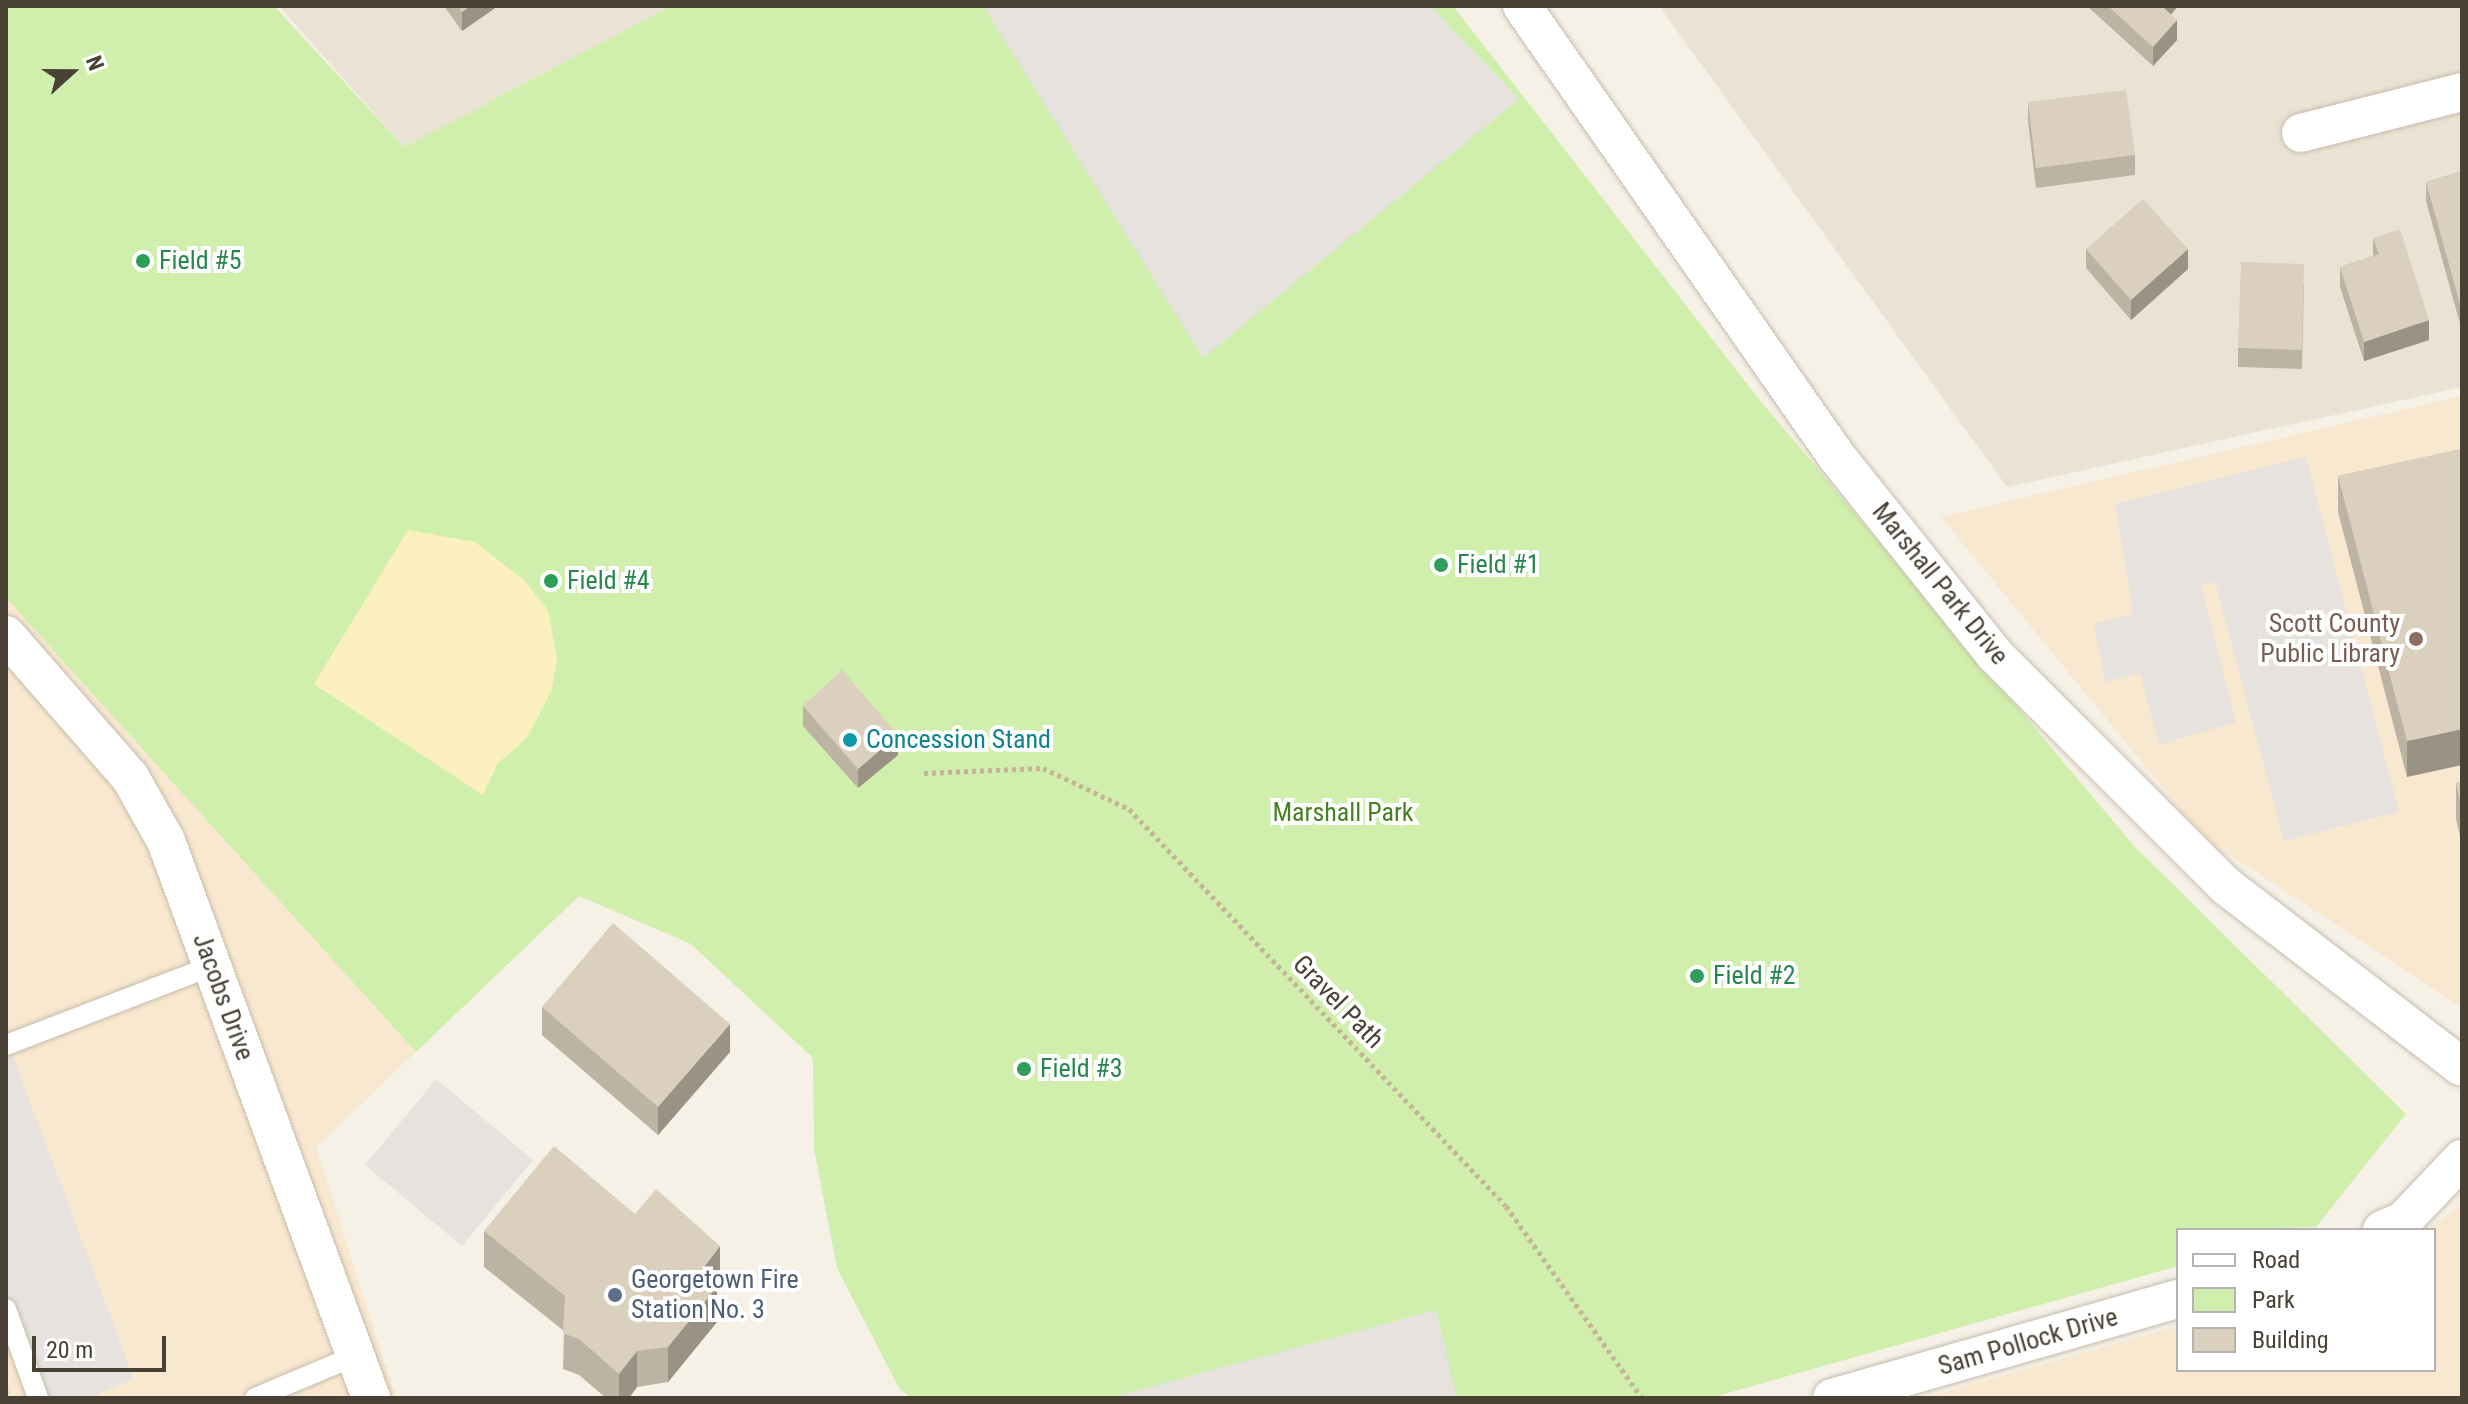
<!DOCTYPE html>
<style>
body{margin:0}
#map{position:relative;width:2468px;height:1404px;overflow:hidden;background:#f5f1e7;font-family:"Roboto Condensed",sans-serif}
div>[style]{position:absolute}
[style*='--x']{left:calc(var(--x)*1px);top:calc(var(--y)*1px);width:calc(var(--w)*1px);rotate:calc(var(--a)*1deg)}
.residential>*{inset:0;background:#eae3d5}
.commercial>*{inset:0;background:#f9e8d0}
.green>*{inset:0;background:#d0eeac}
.sand>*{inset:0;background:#fdf0bf}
.parking>*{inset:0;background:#e6e3df}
.path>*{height:5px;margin-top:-2.5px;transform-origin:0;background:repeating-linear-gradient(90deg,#c5b598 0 4px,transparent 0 8px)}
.roads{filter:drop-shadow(0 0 2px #c5bcab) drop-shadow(0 0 2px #c5bcab)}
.service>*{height:20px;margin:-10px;padding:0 10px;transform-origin:10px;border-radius:10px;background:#fff}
.minor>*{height:38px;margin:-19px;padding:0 19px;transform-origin:19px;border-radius:19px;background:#fff}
.wall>*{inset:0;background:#bcb3a3}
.shaded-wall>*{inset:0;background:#999285}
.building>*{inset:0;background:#dbd0be}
.dots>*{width:22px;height:22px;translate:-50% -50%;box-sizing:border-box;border:4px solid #fff;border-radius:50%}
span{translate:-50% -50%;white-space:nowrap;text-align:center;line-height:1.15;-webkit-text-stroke:8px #fff;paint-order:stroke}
.leisure-label{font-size:26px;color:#27864d}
.left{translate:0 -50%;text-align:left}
.street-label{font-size:26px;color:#494135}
.education-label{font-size:26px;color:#785e54}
.right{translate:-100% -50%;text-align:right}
.culture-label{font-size:26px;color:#0d838f}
.park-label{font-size:26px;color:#468221}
.service-label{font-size:26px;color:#4e5e75}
.frame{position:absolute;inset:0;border:8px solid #494135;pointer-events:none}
.legend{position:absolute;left:2176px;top:1228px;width:260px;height:144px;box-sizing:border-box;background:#fff;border:2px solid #b6b3ae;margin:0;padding:10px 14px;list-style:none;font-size:24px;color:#494135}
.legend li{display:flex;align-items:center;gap:16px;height:40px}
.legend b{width:40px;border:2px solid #b6b3ae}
.north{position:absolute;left:32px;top:32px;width:80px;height:80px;-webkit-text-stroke:6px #fff;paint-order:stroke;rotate:69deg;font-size:22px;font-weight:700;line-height:32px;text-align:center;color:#494135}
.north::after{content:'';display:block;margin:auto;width:28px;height:36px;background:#494135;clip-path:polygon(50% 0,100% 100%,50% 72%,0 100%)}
.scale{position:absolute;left:32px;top:1336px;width:134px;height:36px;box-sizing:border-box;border:4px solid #494135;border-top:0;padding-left:10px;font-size:24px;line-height:28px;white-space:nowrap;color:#494135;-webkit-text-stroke:6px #fff;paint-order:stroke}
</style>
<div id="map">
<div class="residential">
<div style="clip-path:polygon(279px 6px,671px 6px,404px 147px)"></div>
<div style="clip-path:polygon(1659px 6px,2462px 6px,2462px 387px,2007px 487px)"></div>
</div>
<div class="commercial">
<div style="clip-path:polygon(2462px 396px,2462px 1008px,2204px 838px,1941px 517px)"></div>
<div style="clip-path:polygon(6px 598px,416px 1052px,316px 1147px,396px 1398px,6px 1398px)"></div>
<div style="clip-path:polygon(2462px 1203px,2462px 1398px,1924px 1398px,2178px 1326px,2178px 1370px,2434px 1370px,2434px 1230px,2427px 1230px)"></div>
</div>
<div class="green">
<div style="clip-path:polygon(6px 6px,274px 6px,404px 147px,671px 6px,1453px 6px,1758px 398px,2134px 846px,2406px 1114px,2316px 1227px,2178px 1230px,2178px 1266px,1710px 1398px,911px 1398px,899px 1388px,837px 1268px,814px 1149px,813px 1058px,691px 944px,579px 896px,416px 1052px,6px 598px)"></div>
</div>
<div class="sand">
<div style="clip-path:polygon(408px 530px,475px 542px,524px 580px,548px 610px,557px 658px,552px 689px,527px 738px,498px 763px,483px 795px,314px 684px)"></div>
</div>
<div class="parking">
<div style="clip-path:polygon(983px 6px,1430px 6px,1519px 99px,1203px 358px)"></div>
<div style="clip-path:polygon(2306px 457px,2399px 812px,2284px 841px,2215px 582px,2201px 586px,2236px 722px,2159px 745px,2140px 673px,2105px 682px,2094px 624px,2133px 614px,2115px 504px)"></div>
<div style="clip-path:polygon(6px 1038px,134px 1379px,89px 1398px,25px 1398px,25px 1385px,6px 1337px)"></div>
<div style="clip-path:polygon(436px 1079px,533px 1160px,462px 1246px,365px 1165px)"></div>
<div style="clip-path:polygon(1436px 1310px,1457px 1398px,1121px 1398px,1120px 1395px)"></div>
</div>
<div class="path">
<div style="--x:924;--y:773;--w:119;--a:-2.4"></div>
<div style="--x:1043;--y:768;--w:95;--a:25.5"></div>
<div style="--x:1129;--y:809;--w:547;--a:46.48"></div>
<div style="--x:1506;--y:1206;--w:235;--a:54.7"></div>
</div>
<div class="roads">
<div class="service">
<div style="--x:6;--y:1045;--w:221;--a:-21"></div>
<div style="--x:6;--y:1309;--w:95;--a:70.2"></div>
<div style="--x:255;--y:1398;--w:108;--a:-22.8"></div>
</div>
<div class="minor">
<div style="--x:1522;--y:6;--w:550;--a:55.07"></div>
<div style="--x:1837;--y:457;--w:253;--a:51.4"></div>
<div style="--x:1995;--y:655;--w:327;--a:45"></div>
<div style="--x:2226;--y:886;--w:297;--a:37.5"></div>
<div style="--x:2301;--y:133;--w:166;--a:-14.3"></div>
<div style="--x:6;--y:635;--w:189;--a:48.9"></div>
<div style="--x:130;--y:777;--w:73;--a:60.6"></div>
<div style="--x:166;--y:841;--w:594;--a:69.79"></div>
<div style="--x:2382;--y:1230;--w:23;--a:-23"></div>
<div style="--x:2403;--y:1221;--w:86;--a:-46.4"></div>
<div style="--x:1832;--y:1398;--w:360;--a:-16"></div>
</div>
</div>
<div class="wall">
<div style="clip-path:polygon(444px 6px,498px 6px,462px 31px)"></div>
<div style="clip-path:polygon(2087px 6px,2178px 6px,2171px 15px,2177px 40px,2153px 66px)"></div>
<div style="clip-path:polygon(2028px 102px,2135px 155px,2135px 175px,2036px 188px,2028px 122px)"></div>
<div style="clip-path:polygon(2462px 171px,2462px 331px,2426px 201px,2426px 182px)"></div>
<div style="clip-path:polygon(2373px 238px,2429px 340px,2364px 361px,2340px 287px,2340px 267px,2373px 256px)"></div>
<div style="clip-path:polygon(2086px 249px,2188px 269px,2131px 320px,2086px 268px)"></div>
<div style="clip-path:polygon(2304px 283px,2302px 369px,2238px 367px,2238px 348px)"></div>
<div style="clip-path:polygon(2462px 449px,2407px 777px,2338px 512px,2338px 476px)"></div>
<div style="clip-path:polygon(803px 706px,898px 755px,858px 788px,803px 726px)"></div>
<div style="clip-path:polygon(2462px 781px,2462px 845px,2456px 819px,2456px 783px)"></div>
<div style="clip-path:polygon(542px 1007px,730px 1052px,658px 1135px,542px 1035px)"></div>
<div style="clip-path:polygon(484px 1231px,720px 1282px,717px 1287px,717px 1322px,668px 1382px,637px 1387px,629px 1398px,606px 1398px,579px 1375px,563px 1369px,564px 1331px,484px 1267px)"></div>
</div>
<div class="shaded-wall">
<div style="clip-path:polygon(470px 6px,498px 6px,462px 31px,462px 12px)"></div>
<div style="clip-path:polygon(2162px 6px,2178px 6px,2161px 26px)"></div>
<div style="clip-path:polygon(2177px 20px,2177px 40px,2153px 66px,2153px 47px)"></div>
<div style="clip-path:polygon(2188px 249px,2188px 269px,2131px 320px,2131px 300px)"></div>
<div style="clip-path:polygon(2429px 320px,2429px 340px,2364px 361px,2364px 342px)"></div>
<div style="clip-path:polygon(2462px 729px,2462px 765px,2407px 777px,2407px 741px)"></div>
<div style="clip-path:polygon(898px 735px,898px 755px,858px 788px,858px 769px)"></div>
<div style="clip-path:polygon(730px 1024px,730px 1052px,658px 1135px,658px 1107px)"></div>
<div style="clip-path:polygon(720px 1246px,720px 1282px,717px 1287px,717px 1322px,668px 1382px,668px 1347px,700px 1272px)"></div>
<div style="clip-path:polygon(637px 1351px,637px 1387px,629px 1398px,619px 1398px,619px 1374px)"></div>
</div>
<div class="building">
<div style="clip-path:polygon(458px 6px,470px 6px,462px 12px)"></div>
<div style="clip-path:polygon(2108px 6px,2162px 6px,2177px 20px,2153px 47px)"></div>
<div style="clip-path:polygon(2126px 90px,2135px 155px,2036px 168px,2028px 102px)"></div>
<div style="clip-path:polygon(2462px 171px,2462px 311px,2426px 182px)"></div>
<div style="clip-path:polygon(2143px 199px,2188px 249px,2131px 300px,2086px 249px)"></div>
<div style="clip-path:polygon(2400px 229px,2429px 320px,2364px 342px,2340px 267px,2379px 254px,2373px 238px)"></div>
<div style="clip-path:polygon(2241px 262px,2304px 264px,2302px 350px,2238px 348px)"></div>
<div style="clip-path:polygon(2462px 449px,2462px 729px,2407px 741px,2338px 476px)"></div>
<div style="clip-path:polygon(842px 670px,898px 735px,858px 769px,803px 706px)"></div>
<div style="clip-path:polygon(2462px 781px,2462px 809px,2456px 783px)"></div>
<div style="clip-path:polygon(613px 923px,730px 1024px,658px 1107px,542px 1007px)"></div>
<div style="clip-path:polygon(554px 1146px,635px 1214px,656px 1189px,720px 1246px,700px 1272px,717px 1287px,668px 1347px,637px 1351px,619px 1374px,579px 1339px,563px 1333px,565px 1296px,484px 1231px)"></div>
<div style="clip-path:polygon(6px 1384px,10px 1394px,6px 1395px)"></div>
</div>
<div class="dots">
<div style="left:143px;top:261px;background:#2e9e5b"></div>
<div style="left:1441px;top:565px;background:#2e9e5b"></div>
<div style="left:551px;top:581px;background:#2e9e5b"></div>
<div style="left:2416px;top:639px;background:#8d6e63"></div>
<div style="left:850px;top:740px;background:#0f9aa8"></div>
<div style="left:1697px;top:976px;background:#2e9e5b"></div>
<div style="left:1024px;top:1069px;background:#2e9e5b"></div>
<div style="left:615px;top:1295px;background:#5c6f8a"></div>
</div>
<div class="leisure-label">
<span class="left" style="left:159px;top:261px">Field #5</span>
<span class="left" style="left:1457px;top:565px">Field #1</span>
<span class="left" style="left:567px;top:581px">Field #4</span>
<span class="left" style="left:1713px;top:976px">Field #2</span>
<span class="left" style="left:1040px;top:1069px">Field #3</span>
</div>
<div class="street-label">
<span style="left:1940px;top:584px;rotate:51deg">Marshall Park Drive</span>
<span style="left:223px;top:997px;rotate:70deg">Jacobs Drive</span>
<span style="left:1338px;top:1002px;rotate:46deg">Gravel Path</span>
<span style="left:2028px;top:1342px;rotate:-16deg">Sam Pollock Drive</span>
</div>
<div class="education-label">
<span class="right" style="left:2400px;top:639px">Scott County<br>Public Library</span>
</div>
<div class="culture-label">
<span class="left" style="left:866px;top:740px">Concession Stand</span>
</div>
<div class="park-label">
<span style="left:1343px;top:813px">Marshall Park</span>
</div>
<div class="service-label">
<span class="left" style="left:631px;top:1295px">Georgetown Fire<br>Station No. 3</span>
</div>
<div class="frame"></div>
<ul class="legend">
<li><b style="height:10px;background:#fff"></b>Road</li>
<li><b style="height:22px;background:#d0eeac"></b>Park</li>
<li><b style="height:22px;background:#dbd0be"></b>Building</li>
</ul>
<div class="north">N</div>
<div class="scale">20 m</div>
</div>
